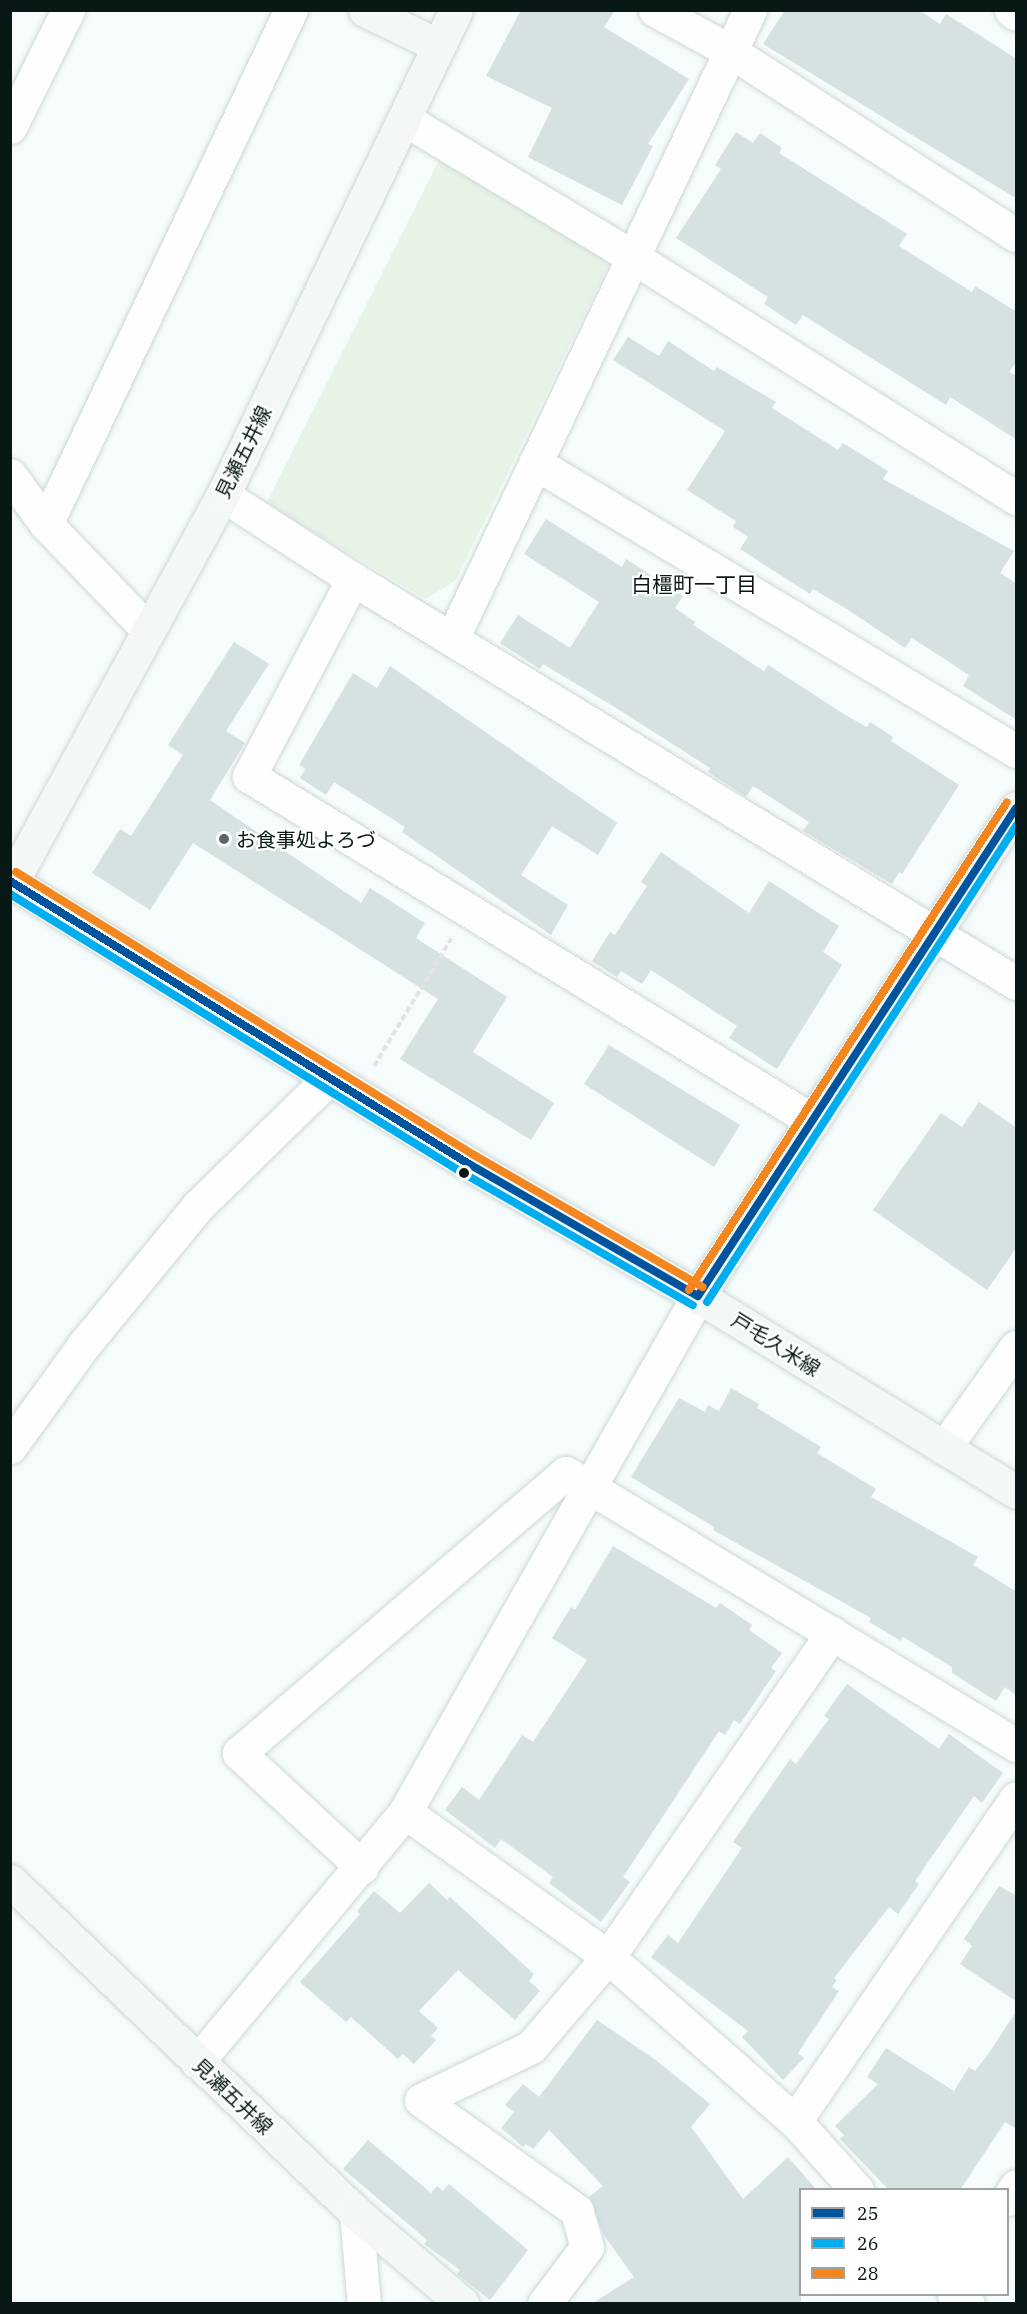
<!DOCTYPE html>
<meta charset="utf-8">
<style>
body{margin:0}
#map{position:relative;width:1027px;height:2314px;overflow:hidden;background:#f6fbfb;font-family:"IBM Plex Serif","Noto Sans JP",serif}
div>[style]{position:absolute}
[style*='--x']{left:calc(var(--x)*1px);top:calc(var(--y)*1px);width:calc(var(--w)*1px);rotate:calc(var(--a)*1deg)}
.green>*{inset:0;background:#e7f3e7}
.building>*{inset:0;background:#d6e1e2}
.path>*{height:4px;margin-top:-2px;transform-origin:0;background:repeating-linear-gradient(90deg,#e2e4e4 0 6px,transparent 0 9px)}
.roads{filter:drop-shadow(0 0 2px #cdd8d7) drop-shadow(0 0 2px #cdd8d7)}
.street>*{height:33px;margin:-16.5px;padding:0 16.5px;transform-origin:16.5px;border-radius:16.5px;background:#fefefe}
.secondary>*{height:33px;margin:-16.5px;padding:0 16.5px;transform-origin:16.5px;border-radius:16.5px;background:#f3f8f6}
.bus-1>*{height:8px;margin:-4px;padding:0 4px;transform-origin:4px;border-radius:4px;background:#00549d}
.bus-2>*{height:8px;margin:-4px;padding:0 4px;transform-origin:4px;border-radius:4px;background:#00aeef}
.bus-3>*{height:8px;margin:-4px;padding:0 4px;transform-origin:4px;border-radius:4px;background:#f48620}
.dots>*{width:16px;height:16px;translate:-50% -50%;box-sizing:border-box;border:3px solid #fff;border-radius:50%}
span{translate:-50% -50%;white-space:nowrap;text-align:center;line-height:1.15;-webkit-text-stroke:4.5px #fff;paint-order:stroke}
.street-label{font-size:20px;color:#071816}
.poi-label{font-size:20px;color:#071816}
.left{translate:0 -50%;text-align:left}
.neighbourhood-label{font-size:21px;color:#071816}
.frame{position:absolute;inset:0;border:12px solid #071816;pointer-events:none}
.legend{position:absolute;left:799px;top:2188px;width:210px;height:108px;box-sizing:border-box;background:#fff;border:2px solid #9ca3a2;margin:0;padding:8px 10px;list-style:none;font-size:18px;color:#071816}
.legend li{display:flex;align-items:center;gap:12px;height:30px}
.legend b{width:30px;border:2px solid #9ca3a2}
</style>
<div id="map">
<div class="green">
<div style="clip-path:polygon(441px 156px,596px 246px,608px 266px,456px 580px,426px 599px,266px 504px)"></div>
</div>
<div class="building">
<div style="clip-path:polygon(521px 10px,615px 10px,604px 27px,689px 79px,648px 144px,653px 146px,622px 205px,528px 157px,552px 108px,486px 76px)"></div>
<div style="clip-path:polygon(785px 10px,919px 10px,940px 24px,946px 14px,1017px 59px,1017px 199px,763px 44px)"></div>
<div style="clip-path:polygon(736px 132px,753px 143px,760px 133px,782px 148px,779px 153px,907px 234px,899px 246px,972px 292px,975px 286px,1017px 312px,1017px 361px,1009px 372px,1017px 376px,1017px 440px,950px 397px,946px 405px,803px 315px,796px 325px,764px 304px,768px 297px,676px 238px,721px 169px,715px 165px)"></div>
<div style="clip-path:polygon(628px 337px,659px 356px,668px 341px,714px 371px,717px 367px,776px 402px,772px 408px,838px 450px,843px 443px,888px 471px,883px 479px,1014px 551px,1000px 573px,1017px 584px,1017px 720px,963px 686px,969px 675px,912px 638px,905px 648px,850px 611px,813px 589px,810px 594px,740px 549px,748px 537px,733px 527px,736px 521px,687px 490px,725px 431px,613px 360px)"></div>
<div style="clip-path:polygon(546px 519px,622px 567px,626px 559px,683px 596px,675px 608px,695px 622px,693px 625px,764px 671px,768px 665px,847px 716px,867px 727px,870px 722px,893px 737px,891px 741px,959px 785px,902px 874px,899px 872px,892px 884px,803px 831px,809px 822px,753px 786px,746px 797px,708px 772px,710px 768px,613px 706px,543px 664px,540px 669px,500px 643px,518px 615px,570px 648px,599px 602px,524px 554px)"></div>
<div style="clip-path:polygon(234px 642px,269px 664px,226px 731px,245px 743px,210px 800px,361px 903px,370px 888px,425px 923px,416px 938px,507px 997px,473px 1052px,554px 1103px,531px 1140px,400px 1059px,438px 999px,193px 843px,150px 910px,92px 873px,120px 829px,131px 836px,183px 755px,168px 745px)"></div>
<div style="clip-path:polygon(390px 666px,617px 823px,598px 855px,552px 826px,521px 875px,568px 905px,551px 935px,402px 832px,405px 827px,334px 782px,326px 795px,300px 778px,305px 769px,299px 765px,353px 673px,377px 688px)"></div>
<div style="clip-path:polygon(661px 852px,749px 913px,769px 881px,839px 926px,823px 952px,842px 965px,777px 1069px,729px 1038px,737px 1026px,651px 970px,642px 984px,621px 971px,617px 977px,592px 961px,610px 932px,615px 935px,647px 886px,641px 882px)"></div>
<div style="clip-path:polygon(609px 1045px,740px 1125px,714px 1167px,584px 1084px)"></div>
<div style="clip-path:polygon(979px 1102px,1017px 1128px,1017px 1247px,987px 1290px,873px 1210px,941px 1113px,962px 1127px)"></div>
<div style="clip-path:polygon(731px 1388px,759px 1404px,757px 1408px,821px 1447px,817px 1453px,876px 1489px,871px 1497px,978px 1557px,973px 1565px,1017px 1592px,1017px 1696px,1005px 1687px,996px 1701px,952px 1673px,952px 1667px,903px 1637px,901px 1641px,869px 1622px,871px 1618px,713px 1530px,714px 1527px,631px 1477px,679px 1398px,705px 1412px,708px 1405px,719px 1411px)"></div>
<div style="clip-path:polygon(613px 1546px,716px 1608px,720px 1603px,752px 1625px,749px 1630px,782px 1653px,771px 1668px,776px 1671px,740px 1724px,734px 1720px,725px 1735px,719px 1731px,623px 1877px,630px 1882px,601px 1922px,549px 1883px,553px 1877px,501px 1839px,495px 1848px,445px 1810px,462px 1787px,479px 1800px,522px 1735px,533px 1742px,587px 1660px,552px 1638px,571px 1607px,575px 1610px)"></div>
<div style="clip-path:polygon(847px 1684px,939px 1749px,949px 1734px,1003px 1773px,982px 1803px,974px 1796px,915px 1881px,919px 1884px,898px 1914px,889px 1907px,834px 1978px,837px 1980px,832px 1987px,839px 1991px,798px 2053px,804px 2058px,783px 2080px,742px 2037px,748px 2031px,651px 1957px,668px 1935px,678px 1943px,742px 1848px,733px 1842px,790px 1759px,796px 1764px,829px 1719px,824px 1716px)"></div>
<div style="clip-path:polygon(429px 1883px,447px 1900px,450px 1897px,534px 1974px,529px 1981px,540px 1991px,515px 2020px,458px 1970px,419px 2011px,438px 2028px,431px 2036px,436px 2040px,414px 2064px,403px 2054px,398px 2059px,351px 2017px,346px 2022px,300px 1982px,360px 1914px,357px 1911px,374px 1891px,400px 1913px)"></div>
<div style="clip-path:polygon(999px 1886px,1017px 1896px,1017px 2002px,960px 1964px,972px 1946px,964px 1939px)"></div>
<div style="clip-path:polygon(1017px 2010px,1017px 2129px,1005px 2122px,960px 2190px,889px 2190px,840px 2139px,844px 2135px,835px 2126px,878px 2084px,867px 2077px,886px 2048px,954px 2091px,969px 2067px,975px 2071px,989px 2053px)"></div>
<div style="clip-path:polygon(597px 2020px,657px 2061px,710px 2104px,691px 2127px,743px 2199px,788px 2157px,815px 2188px,801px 2190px,801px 2304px,591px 2304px,634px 2277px,603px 2234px,589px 2197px,603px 2186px,549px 2130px,533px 2149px,526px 2144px,523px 2147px,501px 2128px,514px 2112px,505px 2105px,523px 2084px,539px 2097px)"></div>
<div style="clip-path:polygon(368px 2140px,431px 2193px,437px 2186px,443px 2191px,449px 2184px,528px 2250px,490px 2300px,457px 2274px,460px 2270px,424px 2244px,427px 2240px,343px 2169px)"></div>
</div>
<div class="path">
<div style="--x:374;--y:1066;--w:149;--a:-58.8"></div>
</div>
<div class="roads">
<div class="street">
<div style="--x:655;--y:10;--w:85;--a:28.7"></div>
<div style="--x:730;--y:51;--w:340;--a:32.8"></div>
<div style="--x:1011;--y:10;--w:6;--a:39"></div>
<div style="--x:404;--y:119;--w:267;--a:31.1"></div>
<div style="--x:633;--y:257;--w:453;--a:32.2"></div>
<div style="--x:10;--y:127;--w:131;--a:-63.6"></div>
<div style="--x:535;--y:463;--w:561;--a:30.91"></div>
<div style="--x:10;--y:475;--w:61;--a:53.7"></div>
<div style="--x:46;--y:524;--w:147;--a:46.1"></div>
<div style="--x:223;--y:495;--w:155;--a:32.9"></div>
<div style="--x:353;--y:579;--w:776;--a:31.36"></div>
<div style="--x:46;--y:524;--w:569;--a:-64.52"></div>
<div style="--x:353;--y:579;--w:223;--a:117.8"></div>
<div style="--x:249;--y:776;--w:661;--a:31.45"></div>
<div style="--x:452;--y:639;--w:696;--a:-64.65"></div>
<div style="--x:10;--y:1447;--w:125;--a:-54.1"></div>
<div style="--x:83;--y:1346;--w:180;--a:-50.6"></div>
<div style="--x:197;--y:1207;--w:185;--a:-44.3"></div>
<div style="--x:944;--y:1448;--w:124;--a:-54.5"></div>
<div style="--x:405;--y:1812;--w:249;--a:35.5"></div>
<div style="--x:608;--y:1957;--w:249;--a:41.3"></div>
<div style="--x:795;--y:2121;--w:93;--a:48.1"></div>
<div style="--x:362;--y:1867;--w:168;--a:-137.2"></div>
<div style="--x:239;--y:1753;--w:430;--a:-40.6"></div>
<div style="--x:566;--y:1473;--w:526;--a:31.15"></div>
<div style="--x:197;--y:2062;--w:325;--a:-50.2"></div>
<div style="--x:405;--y:1812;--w:593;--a:-60.41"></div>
<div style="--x:795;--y:2121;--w:391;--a:-55.6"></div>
<div style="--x:1008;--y:2199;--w:15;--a:-58"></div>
<div style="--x:356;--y:2213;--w:91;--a:85"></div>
<div style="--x:954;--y:2294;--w:17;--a:36"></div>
<div style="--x:544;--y:2304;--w:71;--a:-53"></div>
<div style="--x:587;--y:2247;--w:37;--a:-106"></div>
<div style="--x:577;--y:2211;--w:191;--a:-144.6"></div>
<div style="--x:421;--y:2100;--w:122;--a:-25.7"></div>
<div style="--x:531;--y:2047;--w:118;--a:-49.5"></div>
<div style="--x:608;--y:1957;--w:394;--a:-55.3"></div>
</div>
<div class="secondary">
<div style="--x:365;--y:10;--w:82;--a:25.9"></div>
<div style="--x:10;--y:881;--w:539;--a:31.66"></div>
<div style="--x:469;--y:1164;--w:264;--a:30"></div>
<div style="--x:698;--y:1296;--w:374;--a:31.6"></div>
<div style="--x:10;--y:885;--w:444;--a:-61.4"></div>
<div style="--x:223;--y:495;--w:538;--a:-64.34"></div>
<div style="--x:698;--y:1296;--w:582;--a:-56.91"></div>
<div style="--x:10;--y:1881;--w:480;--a:43.8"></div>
<div style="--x:356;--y:2213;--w:140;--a:40.4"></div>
</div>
</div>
<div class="bus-1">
<div style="--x:10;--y:881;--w:539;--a:31.66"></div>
<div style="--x:469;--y:1164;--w:264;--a:30"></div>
<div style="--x:698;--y:1296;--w:582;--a:-56.91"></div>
</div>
<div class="bus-2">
<div style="--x:10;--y:894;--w:532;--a:31.63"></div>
<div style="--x:463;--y:1173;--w:265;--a:29.9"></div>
<div style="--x:707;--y:1302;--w:568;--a:-57.01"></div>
</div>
<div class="bus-3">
<div style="--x:16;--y:872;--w:538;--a:31.71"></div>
<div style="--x:474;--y:1155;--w:264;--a:30"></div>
<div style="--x:689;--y:1290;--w:582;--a:-56.91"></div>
</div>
<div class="dots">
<div style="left:224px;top:839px;background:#5b6766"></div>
<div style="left:464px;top:1173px;background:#071816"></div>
</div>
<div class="street-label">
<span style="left:243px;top:452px;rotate:-64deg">見瀬五井線</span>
<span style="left:776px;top:1344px;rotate:32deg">戸毛久米線</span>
<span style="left:233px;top:2096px;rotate:43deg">見瀬五井線</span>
</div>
<div class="poi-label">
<span class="left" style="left:236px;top:839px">お食事処よろづ</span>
</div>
<div class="neighbourhood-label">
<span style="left:694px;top:584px">白橿町一丁目</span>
</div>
<div class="frame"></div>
<ul class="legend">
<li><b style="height:8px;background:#00549d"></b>25</li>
<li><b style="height:8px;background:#00aeef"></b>26</li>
<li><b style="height:8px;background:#f48620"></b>28</li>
</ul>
</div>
